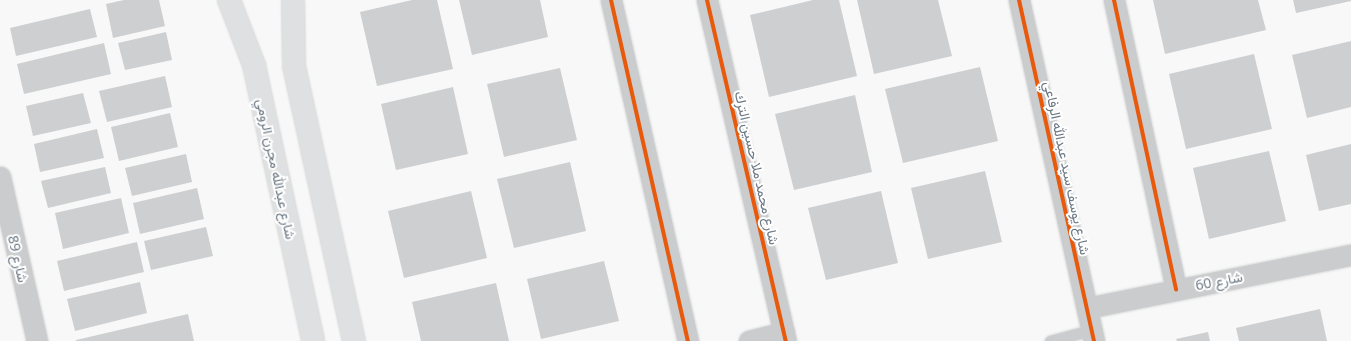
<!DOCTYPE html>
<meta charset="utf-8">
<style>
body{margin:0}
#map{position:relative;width:1351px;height:341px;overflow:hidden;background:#f8f8f8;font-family:"Noto Sans",Vazirmatn,sans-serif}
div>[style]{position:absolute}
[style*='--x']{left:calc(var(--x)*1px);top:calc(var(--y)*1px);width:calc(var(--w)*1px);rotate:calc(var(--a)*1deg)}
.building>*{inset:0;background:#cdcfd0}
.roads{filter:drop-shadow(0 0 1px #d4d5d5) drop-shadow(0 0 1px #d4d5d5)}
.lane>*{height:11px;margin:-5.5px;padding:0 5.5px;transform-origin:5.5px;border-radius:5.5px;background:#cbccce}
.street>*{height:21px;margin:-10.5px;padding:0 10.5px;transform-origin:10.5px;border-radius:10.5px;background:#cbccce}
.secondary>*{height:22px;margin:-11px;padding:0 11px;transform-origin:11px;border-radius:11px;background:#dfe0e1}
.cycleway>*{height:4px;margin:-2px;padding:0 2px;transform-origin:2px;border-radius:2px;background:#e8590c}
span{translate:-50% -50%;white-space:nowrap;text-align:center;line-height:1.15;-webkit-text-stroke:4px #fff;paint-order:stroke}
.street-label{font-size:14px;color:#6c7884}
</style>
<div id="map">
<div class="building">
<div style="clip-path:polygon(124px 0,159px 0,165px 26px,113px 38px,106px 4px)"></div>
<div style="clip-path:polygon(412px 0,437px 0,453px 69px,377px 86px,360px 12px)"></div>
<div style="clip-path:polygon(459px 0,540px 0,548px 37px,472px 55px)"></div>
<div style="clip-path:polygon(813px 0,839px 0,857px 76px,769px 97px,750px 15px)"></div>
<div style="clip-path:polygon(857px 0,938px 0,952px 56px,874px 74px)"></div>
<div style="clip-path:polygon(1153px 0,1258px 0,1266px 30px,1165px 54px)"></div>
<div style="clip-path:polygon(1293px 0,1351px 0,1351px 1px,1296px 13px)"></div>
<div style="clip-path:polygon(90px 9px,97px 37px,16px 56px,10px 28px)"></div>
<div style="clip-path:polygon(166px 32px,172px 60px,125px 70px,118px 43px)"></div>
<div style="clip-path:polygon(1351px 41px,1351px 107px,1307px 118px,1292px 55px)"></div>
<div style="clip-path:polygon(104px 43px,111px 74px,24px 94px,17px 64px)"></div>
<div style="clip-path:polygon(1254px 54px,1272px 129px,1186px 149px,1169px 74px)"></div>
<div style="clip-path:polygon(980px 67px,998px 141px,903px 163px,885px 89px)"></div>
<div style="clip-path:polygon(560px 68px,577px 140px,504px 157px,487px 84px)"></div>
<div style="clip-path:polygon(165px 76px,172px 107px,107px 122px,99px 91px)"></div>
<div style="clip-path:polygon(453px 87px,468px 154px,396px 170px,381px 104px)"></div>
<div style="clip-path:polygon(83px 93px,91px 123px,33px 136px,26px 106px)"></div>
<div style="clip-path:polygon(855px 95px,872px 172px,794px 190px,775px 114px)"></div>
<div style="clip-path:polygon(170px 113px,178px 147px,119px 161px,111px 127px)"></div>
<div style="clip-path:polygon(97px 129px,104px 158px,40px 172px,34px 144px)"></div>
<div style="clip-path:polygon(1351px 144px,1351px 204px,1319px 211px,1306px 155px)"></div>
<div style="clip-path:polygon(1269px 151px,1286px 221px,1209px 239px,1193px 168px)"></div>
<div style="clip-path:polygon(186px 154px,192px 182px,132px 196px,125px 168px)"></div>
<div style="clip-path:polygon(570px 162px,586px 231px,514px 248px,497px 179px)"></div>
<div style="clip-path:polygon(105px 167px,111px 193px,48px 208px,41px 181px)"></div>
<div style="clip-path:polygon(985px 171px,1002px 242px,928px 259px,911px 188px)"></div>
<div style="clip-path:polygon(197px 188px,204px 219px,140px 234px,133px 203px)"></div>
<div style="clip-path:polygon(471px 191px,487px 258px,404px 278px,388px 211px)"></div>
<div style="clip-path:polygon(881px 191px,898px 263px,826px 280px,808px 208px)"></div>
<div style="clip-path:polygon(121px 198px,129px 233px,63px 249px,55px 213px)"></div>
<div style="clip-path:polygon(206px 227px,213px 256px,151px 270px,144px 241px)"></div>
<div style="clip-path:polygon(137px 242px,144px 272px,64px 291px,57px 261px)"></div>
<div style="clip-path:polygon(604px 261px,619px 321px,541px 339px,527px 279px)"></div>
<div style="clip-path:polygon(140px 282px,147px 313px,75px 331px,67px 299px)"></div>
<div style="clip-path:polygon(496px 283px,509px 341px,421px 341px,412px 302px)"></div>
<div style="clip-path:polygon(1320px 309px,1327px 341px,1239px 341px,1236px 328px)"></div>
<div style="clip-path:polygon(188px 314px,194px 341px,76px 341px,76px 340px)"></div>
<div style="clip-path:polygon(1208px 332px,1210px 341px,1177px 341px,1176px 339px)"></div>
</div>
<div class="roads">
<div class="lane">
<div style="--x:1050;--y:341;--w:42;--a:-15"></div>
</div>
<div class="street">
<div style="--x:611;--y:0;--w:350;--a:77.3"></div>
<div style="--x:707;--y:0;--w:350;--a:77"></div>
<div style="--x:1019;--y:0;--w:349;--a:77.6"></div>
<div style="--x:1114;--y:0;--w:296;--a:77.9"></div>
<div style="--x:0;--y:177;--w:168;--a:77.3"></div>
<div style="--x:1087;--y:308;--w:269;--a:-11.4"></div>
<div style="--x:749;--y:341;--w:36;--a:-14"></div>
</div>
<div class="secondary">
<div style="--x:229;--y:0;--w:70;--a:69"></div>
<div style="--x:254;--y:65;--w:282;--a:77.9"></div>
<div style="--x:293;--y:0;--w:66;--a:89.1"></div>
<div style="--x:294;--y:66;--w:281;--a:77.7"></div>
</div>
</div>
<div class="cycleway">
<div style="--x:611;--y:0;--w:350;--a:77.3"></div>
<div style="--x:707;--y:0;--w:350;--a:77"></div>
<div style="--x:1019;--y:0;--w:349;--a:77.6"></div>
<div style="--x:1114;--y:0;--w:296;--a:77.9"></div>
</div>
<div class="street-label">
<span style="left:757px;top:168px;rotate:77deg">شارع محمد ملا حسين الترك</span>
<span style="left:1067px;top:168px;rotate:78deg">شارع يوسف سيد عبدالله الرفاعي</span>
<span style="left:276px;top:169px;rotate:78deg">شارع عبدالله مجرن الرومي</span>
<span style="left:18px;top:259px;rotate:77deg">شارع 89</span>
<span style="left:1219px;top:281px;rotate:-11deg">شارع 60</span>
</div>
</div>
